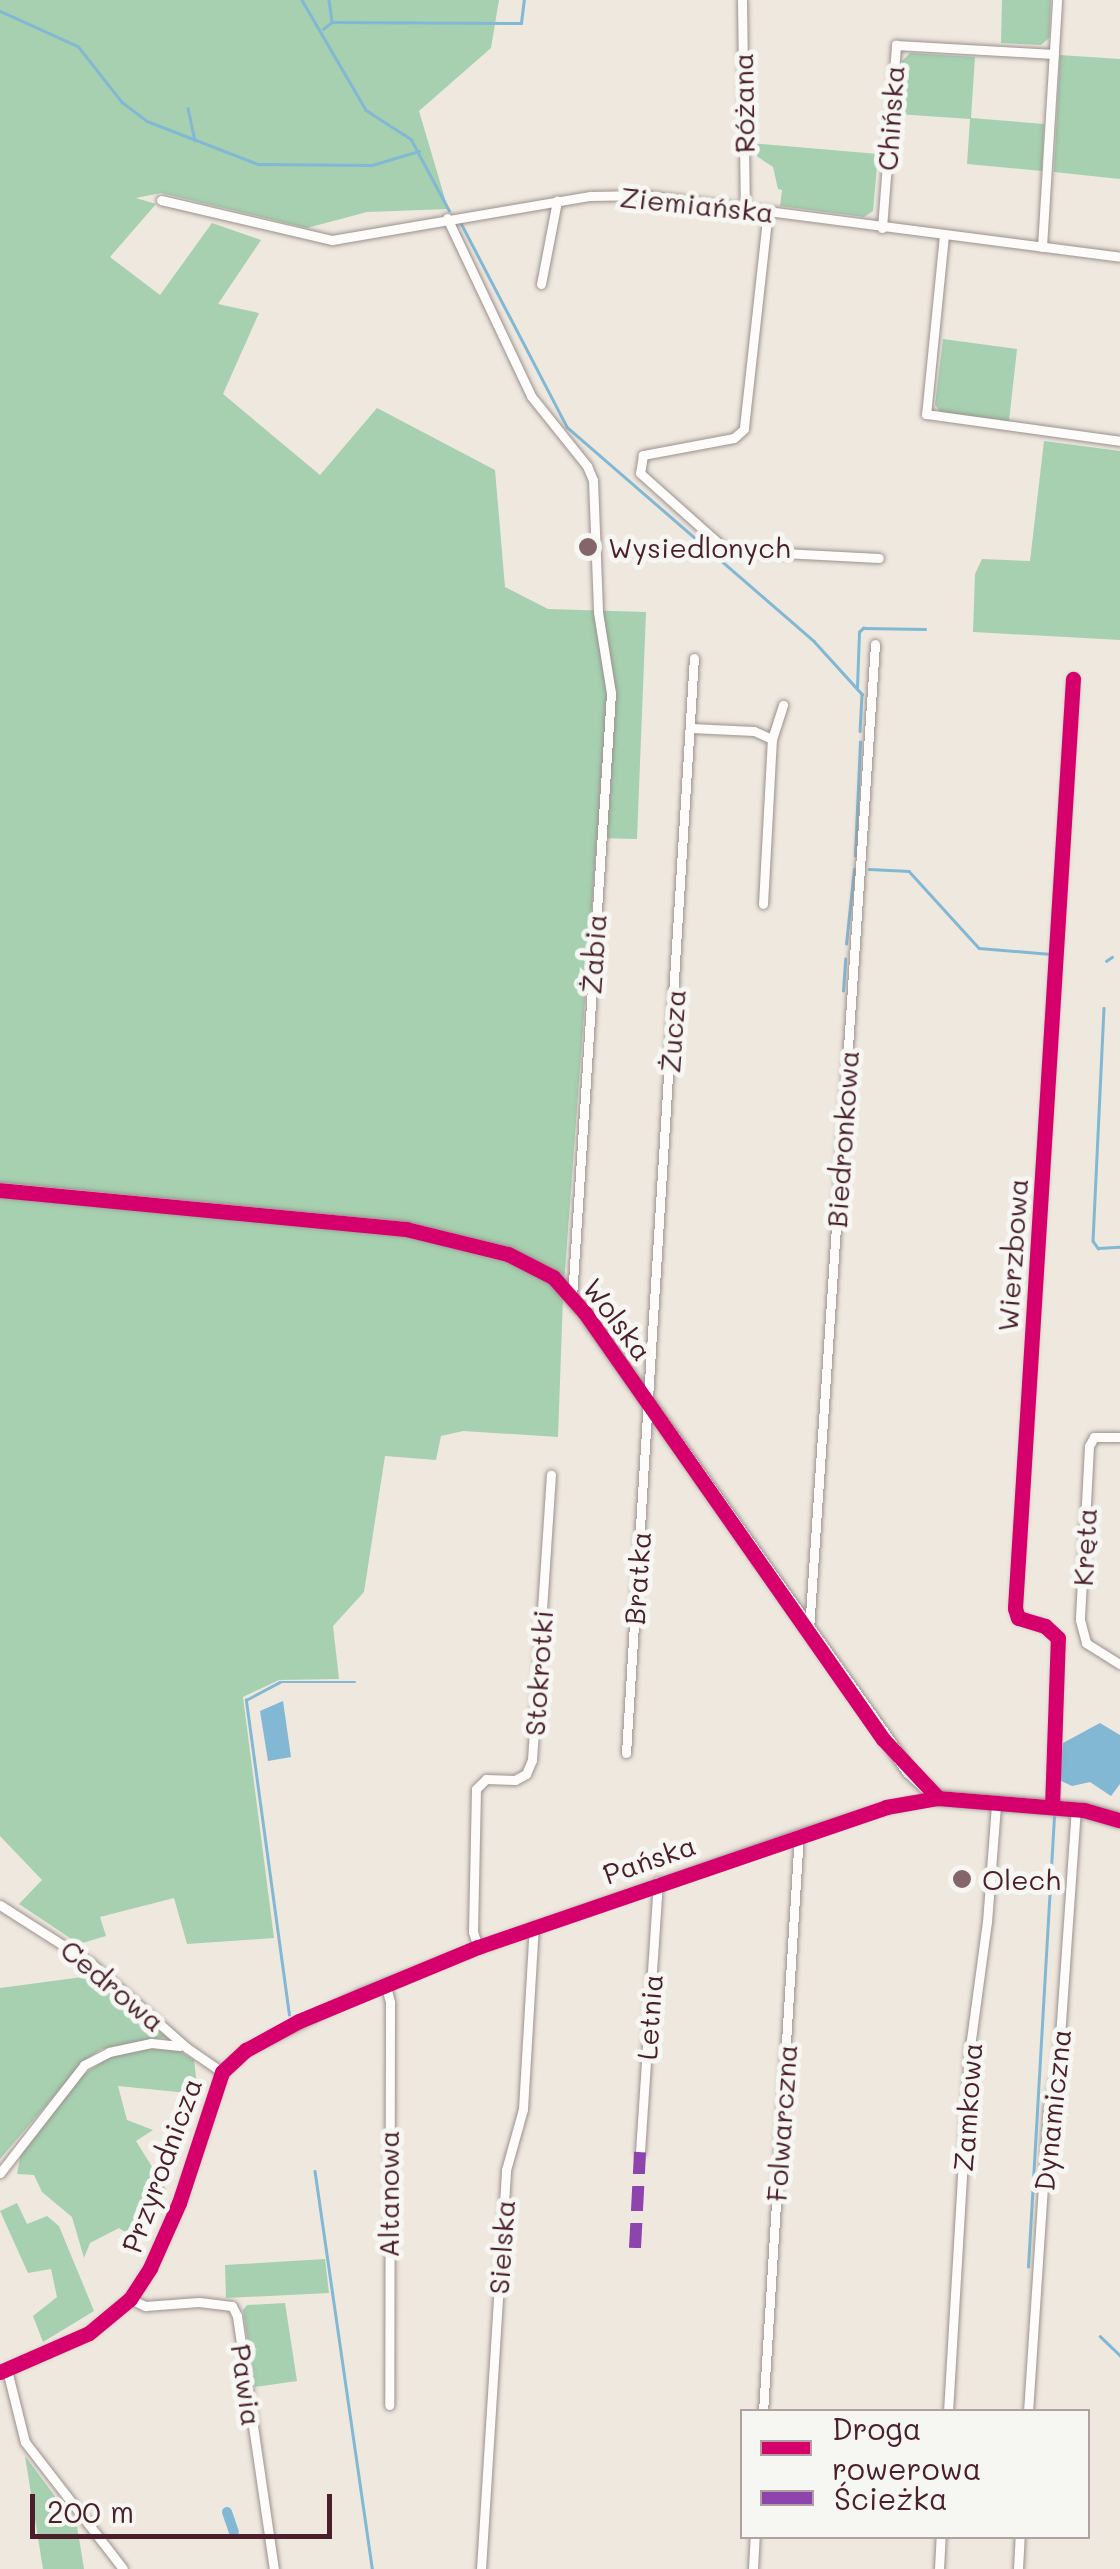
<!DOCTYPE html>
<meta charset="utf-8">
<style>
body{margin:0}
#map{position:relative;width:1120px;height:2569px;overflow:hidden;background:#efe8df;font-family:Mali,sans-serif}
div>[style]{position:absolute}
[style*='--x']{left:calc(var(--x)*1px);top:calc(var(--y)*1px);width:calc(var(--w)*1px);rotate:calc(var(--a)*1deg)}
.forest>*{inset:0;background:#a6d0b0}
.water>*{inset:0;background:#82b8d3}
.stream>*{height:2.5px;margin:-1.25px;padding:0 1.25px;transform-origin:1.25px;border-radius:1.25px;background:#82b8d3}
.canal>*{height:10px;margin:-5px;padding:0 5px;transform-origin:5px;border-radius:5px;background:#82b8d3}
.roads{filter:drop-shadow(0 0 2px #9b918e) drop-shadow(0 0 2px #9b918e)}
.street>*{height:9px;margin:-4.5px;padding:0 4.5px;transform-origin:4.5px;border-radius:4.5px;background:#fdfcfa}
.secondary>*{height:14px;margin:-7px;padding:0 7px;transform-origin:7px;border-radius:7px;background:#f5f1ec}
.quiet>*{height:12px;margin-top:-6px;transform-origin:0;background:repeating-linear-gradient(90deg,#8e44ad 0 25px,transparent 0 37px)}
.cycleway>*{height:15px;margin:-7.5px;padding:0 7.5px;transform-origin:7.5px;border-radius:7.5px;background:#d6006c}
.dots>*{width:28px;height:28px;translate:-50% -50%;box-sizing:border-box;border:5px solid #f6f6f2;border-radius:50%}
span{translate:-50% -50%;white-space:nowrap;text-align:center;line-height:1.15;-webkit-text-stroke:10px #f6f6f2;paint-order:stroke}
.street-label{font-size:28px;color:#4a1f2b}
.poi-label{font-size:28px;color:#4a1f2b}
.left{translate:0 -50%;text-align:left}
.legend{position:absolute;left:740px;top:2409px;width:350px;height:130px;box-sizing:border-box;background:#f6f6f2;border:2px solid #b1a0a2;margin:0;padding:12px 18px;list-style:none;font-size:30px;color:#4a1f2b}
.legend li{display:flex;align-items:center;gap:20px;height:50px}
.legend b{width:50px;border:2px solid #b1a0a2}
.scale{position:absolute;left:30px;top:2494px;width:302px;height:45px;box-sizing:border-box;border:5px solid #4a1f2b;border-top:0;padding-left:12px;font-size:30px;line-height:35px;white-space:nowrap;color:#4a1f2b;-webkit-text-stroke:8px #f6f6f2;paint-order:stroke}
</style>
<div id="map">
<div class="forest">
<div style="clip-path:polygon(0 0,499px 0,491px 48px,419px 111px,448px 209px,367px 212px,307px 228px,161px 193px,136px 198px,156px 204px,110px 257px,160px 295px,212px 223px,261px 240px,218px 304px,259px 313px,223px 394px,320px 475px,377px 408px,495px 470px,505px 587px,548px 609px,646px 612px,637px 839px,597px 838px,563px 1298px,558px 1437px,463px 1431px,441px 1436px,436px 1460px,385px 1456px,364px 1592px,333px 1626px,339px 1679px,279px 1680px,243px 1697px,274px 1938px,187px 1944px,174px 1898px,100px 1917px,106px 1936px,79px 1944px,19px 1904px,42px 1880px,0 1836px)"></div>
<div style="clip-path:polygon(1002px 0,1051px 0,1049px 38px,1041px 45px,1001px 43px)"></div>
<div style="clip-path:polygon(910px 53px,975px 57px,971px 118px,1044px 124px,1042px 171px,967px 164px,970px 119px,897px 114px,902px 61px)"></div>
<div style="clip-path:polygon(1060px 55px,1120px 59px,1120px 179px,1054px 172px)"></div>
<div style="clip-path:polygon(750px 143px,878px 154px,873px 211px,864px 217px,780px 206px,782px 190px,778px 189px,773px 167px,758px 157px)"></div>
<div style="clip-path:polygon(943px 339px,1017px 349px,1009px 421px,941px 413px,935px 405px)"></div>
<div style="clip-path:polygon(1044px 441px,1120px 451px,1120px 640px,973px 632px,975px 574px,982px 559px,1030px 561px)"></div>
<div style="clip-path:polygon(90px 1976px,167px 2037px,101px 2049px,84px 2061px,0 2159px,0 1988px)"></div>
<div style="clip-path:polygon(168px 2044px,194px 2060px,198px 2094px,118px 2086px,127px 2120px,153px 2130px,136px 2141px,167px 2191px,140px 2242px,119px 2228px,90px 2243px,84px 2258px,72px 2217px,42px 2192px,34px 2175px,17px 2174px,22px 2148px,83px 2075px,120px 2049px)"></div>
<div style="clip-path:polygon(17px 2203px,27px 2224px,47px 2216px,59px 2226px,94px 2311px,43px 2342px,33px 2316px,57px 2297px,51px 2269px,28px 2273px,0 2211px)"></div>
<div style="clip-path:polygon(325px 2259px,329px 2293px,226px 2298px,225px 2265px)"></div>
<div style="clip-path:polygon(285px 2303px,297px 2381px,255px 2387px,243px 2310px,247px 2305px)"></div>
<div style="clip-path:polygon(25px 2456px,77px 2526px,84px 2569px,43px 2569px)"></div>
</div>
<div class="water">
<div style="clip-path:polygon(283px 1701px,291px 1757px,268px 1761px,260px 1711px)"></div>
<div style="clip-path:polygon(1100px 1723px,1120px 1735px,1120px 1784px,1111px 1796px,1090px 1782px,1072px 1786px,1059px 1780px,1063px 1743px)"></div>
</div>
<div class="stream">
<div style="--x:302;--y:0;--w:127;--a:59.8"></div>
<div style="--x:366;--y:110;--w:54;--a:32.8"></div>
<div style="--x:411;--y:139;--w:81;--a:61.8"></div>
<div style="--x:329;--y:0;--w:22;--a:82"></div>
<div style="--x:0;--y:11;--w:85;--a:24.2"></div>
<div style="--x:78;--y:46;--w:71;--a:51.8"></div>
<div style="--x:122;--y:102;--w:31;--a:37"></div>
<div style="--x:147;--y:121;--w:119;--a:21.2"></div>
<div style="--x:258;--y:164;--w:114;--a:0.5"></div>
<div style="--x:372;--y:165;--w:49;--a:-16.6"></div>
<div style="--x:323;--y:29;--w:11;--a:-38"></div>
<div style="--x:332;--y:22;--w:189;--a:0.3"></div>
<div style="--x:521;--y:23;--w:23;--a:-83"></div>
<div style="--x:188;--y:108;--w:33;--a:78"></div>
<div style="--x:461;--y:223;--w:230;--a:62.5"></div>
<div style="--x:567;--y:427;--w:327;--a:40.9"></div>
<div style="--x:814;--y:641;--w:72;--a:47.8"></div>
<div style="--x:862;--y:694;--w:37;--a:93"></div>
<div style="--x:857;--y:687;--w:55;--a:-87.9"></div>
<div style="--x:859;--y:632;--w:6;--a:-45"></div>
<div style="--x:863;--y:628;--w:62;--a:0.9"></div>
<div style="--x:855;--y:856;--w:114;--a:-87.5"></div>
<div style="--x:869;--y:869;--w:40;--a:2.9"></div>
<div style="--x:909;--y:871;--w:104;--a:47.7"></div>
<div style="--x:979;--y:948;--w:72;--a:4.8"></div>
<div style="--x:846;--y:944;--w:75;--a:-83.9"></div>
<div style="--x:1106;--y:961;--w:7;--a:-34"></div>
<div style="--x:843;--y:991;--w:32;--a:-86"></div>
<div style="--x:1104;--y:1008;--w:233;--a:92.7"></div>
<div style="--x:1093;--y:1241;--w:9;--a:54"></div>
<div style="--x:1098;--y:1248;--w:22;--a:-3"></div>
<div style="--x:289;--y:2015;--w:318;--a:-97.8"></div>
<div style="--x:246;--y:1700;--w:38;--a:-28"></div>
<div style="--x:280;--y:1682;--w:75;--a:0"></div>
<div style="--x:315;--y:2171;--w:402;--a:81.8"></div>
<div style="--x:1028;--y:2267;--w:450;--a:-86.7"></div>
<div style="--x:1100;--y:2336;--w:28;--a:44"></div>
</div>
<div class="canal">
<div style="--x:227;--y:2512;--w:21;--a:71"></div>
</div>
<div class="roads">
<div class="street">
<div style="--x:742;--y:0;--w:207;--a:89.2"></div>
<div style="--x:161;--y:200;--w:176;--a:13.2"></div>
<div style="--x:332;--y:240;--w:262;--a:-9.7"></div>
<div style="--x:590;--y:196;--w:54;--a:-1.1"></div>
<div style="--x:644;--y:195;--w:480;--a:7.4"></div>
<div style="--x:768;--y:210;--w:220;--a:96.3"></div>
<div style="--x:744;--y:429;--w:13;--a:138"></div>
<div style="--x:734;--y:438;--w:93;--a:169.4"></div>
<div style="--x:643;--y:455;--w:18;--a:99"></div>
<div style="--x:640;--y:473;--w:115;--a:41.8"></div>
<div style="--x:726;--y:550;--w:153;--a:3"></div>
<div style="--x:447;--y:218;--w:197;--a:64.7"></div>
<div style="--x:531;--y:396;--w:90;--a:51.3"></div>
<div style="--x:587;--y:466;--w:15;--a:67"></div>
<div style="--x:593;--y:480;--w:132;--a:87.8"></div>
<div style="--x:598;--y:612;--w:82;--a:80.9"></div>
<div style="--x:611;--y:693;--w:605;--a:93.69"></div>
<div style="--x:882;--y:228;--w:184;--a:-85.6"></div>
<div style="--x:896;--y:45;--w:158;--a:3.3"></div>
<div style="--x:944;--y:235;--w:180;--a:95.7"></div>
<div style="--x:926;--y:414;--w:196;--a:7.9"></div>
<div style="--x:1042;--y:247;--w:247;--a:-86.5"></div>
<div style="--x:541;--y:284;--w:85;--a:-79.1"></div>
<div style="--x:691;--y:728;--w:63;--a:2.7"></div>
<div style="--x:754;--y:731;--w:20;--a:24"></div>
<div style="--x:763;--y:904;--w:165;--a:-86.9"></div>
<div style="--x:772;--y:739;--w:36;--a:-72"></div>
<div style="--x:1120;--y:1437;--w:26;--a:180"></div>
<div style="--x:1094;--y:1437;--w:10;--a:119"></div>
<div style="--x:1089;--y:1446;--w:174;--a:93"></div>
<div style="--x:1080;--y:1620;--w:24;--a:75"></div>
<div style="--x:1086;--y:1643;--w:40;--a:32"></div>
<div style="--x:809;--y:1630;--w:988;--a:-86.17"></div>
<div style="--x:626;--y:1753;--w:1097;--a:-86.45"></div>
<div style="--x:1052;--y:1807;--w:169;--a:-88"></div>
<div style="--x:1058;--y:1638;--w:18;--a:-137"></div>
<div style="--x:1045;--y:1626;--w:28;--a:-163"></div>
<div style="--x:1018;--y:1618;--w:10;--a:-107"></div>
<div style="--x:1015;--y:1608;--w:931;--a:-86.43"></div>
<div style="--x:0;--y:1905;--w:108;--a:32.5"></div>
<div style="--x:91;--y:1963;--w:128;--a:41.5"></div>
<div style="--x:187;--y:2048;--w:42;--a:34.4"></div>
<div style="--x:478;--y:1947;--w:16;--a:-108"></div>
<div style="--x:473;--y:1932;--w:143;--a:-88.8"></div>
<div style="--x:476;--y:1789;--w:14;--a:-45"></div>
<div style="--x:486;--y:1779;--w:29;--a:2"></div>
<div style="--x:515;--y:1780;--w:13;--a:-29"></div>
<div style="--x:526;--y:1774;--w:15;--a:-67"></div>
<div style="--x:532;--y:1760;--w:286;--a:-86.2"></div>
<div style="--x:385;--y:1983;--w:20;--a:75"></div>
<div style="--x:390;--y:2002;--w:403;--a:90.1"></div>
<div style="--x:640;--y:2152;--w:271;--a:-86.2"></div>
<div style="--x:0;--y:2173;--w:137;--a:-52.1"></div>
<div style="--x:84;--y:2065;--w:28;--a:-27"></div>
<div style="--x:109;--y:2052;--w:43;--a:-12.1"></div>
<div style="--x:151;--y:2043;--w:29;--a:6"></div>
<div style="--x:130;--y:2299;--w:17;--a:25"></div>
<div style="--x:145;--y:2306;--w:54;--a:-4.2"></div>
<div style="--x:199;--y:2302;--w:33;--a:7"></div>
<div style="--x:232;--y:2306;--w:11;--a:63"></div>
<div style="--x:237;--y:2316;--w:256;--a:81.7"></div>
<div style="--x:7;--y:2370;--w:74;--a:76"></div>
<div style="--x:25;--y:2442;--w:160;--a:52.3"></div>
<div style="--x:0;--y:2372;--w:97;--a:-23.7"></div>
<div style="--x:89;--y:2333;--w:53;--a:-39.7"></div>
<div style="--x:130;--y:2299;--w:37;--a:-57"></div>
<div style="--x:150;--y:2268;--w:71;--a:-66"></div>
<div style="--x:179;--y:2203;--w:138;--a:-71.8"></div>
<div style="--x:222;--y:2072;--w:33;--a:-43"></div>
<div style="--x:246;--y:2050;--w:128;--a:-26.4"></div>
<div style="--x:361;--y:1993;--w:126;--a:-21.5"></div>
<div style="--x:478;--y:1947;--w:340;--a:-19.4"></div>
<div style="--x:799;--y:1834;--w:91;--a:-17.2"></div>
<div style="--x:886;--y:1807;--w:52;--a:-10"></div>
<div style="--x:763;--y:2412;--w:579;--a:-86.44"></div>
<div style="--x:948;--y:2412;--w:366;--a:-86.6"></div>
<div style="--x:970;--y:2047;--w:126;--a:-82.3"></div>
<div style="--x:987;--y:1922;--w:118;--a:-85.6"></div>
<div style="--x:1028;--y:2412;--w:303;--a:-86.2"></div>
<div style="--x:1048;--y:2110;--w:46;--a:-77.5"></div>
<div style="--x:1058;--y:2065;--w:257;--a:-86"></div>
<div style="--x:481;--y:2569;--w:400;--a:-86.4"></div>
<div style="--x:506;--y:2170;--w:63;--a:-74.4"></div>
<div style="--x:523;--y:2109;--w:183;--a:-86.6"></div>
<div style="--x:753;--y:2569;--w:33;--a:-87"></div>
<div style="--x:939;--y:2569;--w:33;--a:-87"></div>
<div style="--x:1018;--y:2569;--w:33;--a:-87"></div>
</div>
<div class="secondary">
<div style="--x:0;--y:1190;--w:408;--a:5.5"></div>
<div style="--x:406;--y:1229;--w:105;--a:13.8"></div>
<div style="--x:508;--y:1254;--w:51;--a:27.1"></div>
<div style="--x:553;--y:1277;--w:48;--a:48.4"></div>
<div style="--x:585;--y:1313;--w:561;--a:54.72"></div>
<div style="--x:909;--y:1771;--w:40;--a:43"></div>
<div style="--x:938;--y:1798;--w:146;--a:4.7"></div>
<div style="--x:1084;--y:1810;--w:37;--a:16"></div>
</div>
</div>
<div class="quiet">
<div style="--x:635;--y:2248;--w:96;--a:-87"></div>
</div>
<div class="cycleway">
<div style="--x:0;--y:1190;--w:408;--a:5.5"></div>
<div style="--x:406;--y:1229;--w:105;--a:13.8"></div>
<div style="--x:508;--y:1254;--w:51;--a:27.1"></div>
<div style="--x:553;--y:1277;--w:48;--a:48.4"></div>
<div style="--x:585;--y:1313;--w:520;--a:55.03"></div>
<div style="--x:883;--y:1739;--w:81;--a:47"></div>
<div style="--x:1052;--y:1807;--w:169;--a:-88"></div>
<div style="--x:1058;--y:1638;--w:18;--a:-137"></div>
<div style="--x:1045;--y:1626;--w:28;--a:-163"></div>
<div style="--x:1018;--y:1618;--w:10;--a:-107"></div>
<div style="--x:1015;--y:1608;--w:931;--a:-86.43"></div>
<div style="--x:0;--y:2372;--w:97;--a:-23.7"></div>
<div style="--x:89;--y:2333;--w:53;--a:-39.7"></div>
<div style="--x:130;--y:2299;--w:37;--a:-57"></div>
<div style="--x:150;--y:2268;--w:71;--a:-66"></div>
<div style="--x:179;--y:2203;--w:138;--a:-71.8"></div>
<div style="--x:222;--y:2072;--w:33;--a:-43"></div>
<div style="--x:246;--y:2050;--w:60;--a:-28.7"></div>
<div style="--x:299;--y:2021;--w:194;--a:-22.5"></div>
<div style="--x:478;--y:1947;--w:431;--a:-18.9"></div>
<div style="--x:886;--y:1807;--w:53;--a:-9.8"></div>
<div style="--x:938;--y:1798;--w:146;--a:4.7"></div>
<div style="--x:1084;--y:1810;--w:37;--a:16"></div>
</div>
<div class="dots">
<div style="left:588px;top:547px;background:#84656a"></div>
<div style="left:962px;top:1879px;background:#84656a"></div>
</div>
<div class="street-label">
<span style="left:743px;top:103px;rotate:-91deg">Różana</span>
<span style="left:890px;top:118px;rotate:-86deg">Chińska</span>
<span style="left:697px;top:204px;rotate:6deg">Ziemiańska</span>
<span style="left:593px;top:954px;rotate:-86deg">Żabia</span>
<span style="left:672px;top:1031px;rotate:-86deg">Żucza</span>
<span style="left:842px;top:1139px;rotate:-86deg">Biedronkowa</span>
<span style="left:1012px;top:1255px;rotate:-86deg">Wierzbowa</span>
<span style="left:618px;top:1319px;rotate:53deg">Wolska</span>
<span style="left:1084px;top:1547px;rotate:-87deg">Kręta</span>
<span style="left:637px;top:1578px;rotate:-86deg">Bratka</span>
<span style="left:538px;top:1673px;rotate:-86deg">Stokrotki</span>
<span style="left:649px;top:1859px;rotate:-19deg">Pańska</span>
<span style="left:113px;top:1985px;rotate:40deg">Cedrowa</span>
<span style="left:649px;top:2017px;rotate:-86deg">Letnia</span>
<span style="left:967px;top:2107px;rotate:-86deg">Zamkowa</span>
<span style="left:1052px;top:2110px;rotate:-84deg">Dynamiczna</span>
<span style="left:781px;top:2123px;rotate:-86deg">Folwarczna</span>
<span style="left:161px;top:2165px;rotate:-70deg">Przyrodnicza</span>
<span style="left:388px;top:2194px;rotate:-90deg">Altanowa</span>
<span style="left:501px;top:2247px;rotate:-86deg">Sielska</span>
<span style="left:247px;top:2385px;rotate:82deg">Pawia</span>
</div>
<div class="poi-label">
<span class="left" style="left:608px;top:547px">Wysiedlonych</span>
<span class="left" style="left:982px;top:1879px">Olech</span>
</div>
<ul class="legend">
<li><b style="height:12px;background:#d6006c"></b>Droga rowerowa</li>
<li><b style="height:12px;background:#8e44ad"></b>Ścieżka</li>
</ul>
<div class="scale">200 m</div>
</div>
